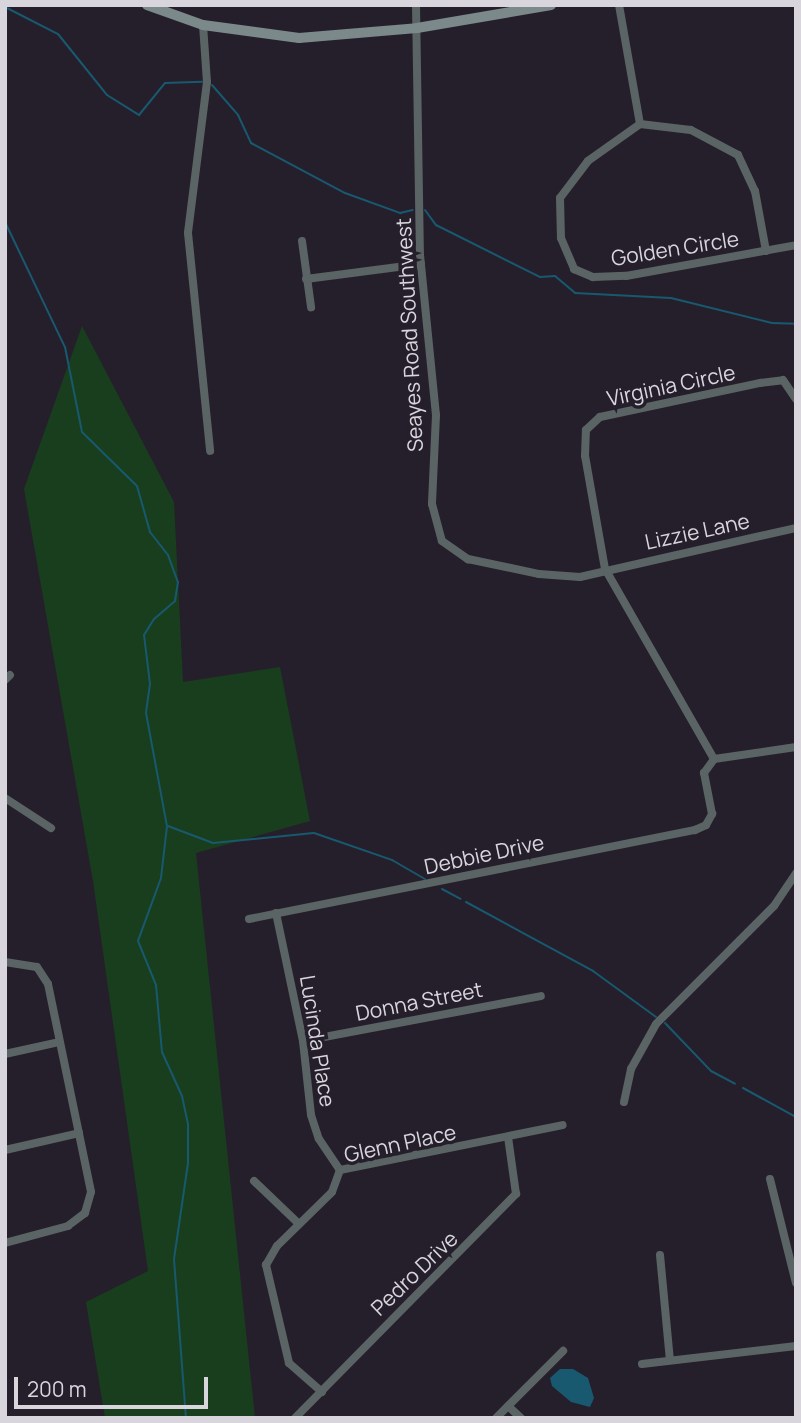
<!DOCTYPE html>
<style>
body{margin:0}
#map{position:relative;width:801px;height:1423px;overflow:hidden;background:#251f2c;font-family:Manrope,sans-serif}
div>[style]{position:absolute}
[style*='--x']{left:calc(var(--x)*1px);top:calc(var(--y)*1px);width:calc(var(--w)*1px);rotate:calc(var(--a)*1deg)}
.green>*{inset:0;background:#193e1d}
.water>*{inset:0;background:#18596f}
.stream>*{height:2px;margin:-1px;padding:0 1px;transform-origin:1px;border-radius:1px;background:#18596f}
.street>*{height:8px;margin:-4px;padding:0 4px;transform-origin:4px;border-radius:4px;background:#5b6465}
.secondary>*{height:10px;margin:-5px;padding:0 5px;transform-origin:5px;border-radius:5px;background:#7b898b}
span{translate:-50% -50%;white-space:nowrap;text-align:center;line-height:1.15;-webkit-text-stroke:7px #251f2c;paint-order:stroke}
.street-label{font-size:21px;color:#d8d5dd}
.frame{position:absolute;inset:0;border:7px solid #d8d5dd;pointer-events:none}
.scale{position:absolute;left:14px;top:1377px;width:194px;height:32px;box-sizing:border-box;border:4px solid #d8d5dd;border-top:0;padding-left:9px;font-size:21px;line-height:24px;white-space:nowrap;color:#d8d5dd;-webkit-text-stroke:5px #251f2c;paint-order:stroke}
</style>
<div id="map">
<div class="green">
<div style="clip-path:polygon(82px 326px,174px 502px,183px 682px,280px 667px,310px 821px,196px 853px,255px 1418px,105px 1418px,86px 1302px,148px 1271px,93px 881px,24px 489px)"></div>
</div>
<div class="water">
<div style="clip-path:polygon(560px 1369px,573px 1369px,588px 1378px,594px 1398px,590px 1407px,571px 1402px,552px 1386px,550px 1378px)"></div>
</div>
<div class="stream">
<div style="--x:5;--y:7;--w:59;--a:27"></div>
<div style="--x:58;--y:34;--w:78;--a:51.2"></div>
<div style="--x:107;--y:95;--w:38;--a:32"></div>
<div style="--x:139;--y:115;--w:41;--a:-50.9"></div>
<div style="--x:165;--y:83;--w:37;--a:-2"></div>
<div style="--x:212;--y:85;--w:40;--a:49"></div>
<div style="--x:238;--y:115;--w:31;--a:65"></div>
<div style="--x:251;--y:143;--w:106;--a:28"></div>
<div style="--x:345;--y:193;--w:59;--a:20"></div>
<div style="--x:400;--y:213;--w:13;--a:-13"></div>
<div style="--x:425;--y:210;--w:19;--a:54"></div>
<div style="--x:436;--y:225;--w:116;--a:26.6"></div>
<div style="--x:540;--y:277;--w:15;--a:-4"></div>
<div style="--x:555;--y:276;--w:26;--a:40"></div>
<div style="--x:575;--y:293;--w:96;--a:3"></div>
<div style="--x:671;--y:298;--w:104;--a:13.9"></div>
<div style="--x:772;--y:323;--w:24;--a:2"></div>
<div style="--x:5;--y:222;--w:139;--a:64.4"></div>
<div style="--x:65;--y:347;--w:87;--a:78.7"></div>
<div style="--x:82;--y:432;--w:77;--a:44.5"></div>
<div style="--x:137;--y:486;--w:48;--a:74.2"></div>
<div style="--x:150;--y:532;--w:29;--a:52"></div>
<div style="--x:168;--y:555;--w:29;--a:70"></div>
<div style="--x:178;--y:582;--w:19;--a:99"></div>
<div style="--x:175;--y:601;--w:28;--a:139"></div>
<div style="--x:154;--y:619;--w:19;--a:122"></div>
<div style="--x:144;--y:635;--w:49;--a:83"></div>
<div style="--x:150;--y:684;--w:29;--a:98"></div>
<div style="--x:146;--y:713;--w:115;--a:79.5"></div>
<div style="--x:167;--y:826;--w:52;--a:96.6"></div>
<div style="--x:161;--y:878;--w:67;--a:110.1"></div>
<div style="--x:138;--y:941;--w:48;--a:67.8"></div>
<div style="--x:156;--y:985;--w:67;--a:84.9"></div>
<div style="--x:162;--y:1052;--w:48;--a:65.6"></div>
<div style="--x:182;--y:1096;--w:29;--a:78"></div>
<div style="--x:188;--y:1124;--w:39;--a:90"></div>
<div style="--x:188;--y:1163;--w:97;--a:98.3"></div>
<div style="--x:174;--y:1259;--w:159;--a:85.7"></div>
<div style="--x:168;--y:826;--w:48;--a:20.7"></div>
<div style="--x:213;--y:843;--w:101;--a:-5.7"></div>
<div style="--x:314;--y:833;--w:83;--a:19.1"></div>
<div style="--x:392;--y:860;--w:38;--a:30"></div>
<div style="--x:442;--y:889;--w:21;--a:28"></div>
<div style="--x:466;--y:902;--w:145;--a:28.5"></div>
<div style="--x:593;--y:971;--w:78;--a:36.1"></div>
<div style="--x:665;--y:1023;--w:66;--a:46.2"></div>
<div style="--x:711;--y:1071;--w:27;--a:28"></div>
<div style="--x:743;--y:1088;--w:60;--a:28.7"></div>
</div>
<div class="street">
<div style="--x:416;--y:5;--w:250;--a:89.1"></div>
<div style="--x:420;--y:255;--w:161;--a:84.3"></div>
<div style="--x:436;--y:415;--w:89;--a:92.6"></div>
<div style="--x:432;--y:504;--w:38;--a:75"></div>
<div style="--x:442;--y:541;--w:32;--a:35"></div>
<div style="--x:468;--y:559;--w:73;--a:11.9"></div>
<div style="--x:539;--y:574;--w:41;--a:4.2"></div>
<div style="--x:580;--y:577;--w:221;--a:-12.8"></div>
<div style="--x:619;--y:5;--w:121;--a:80"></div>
<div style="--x:203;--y:25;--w:57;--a:86"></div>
<div style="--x:207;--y:82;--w:152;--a:97.2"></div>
<div style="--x:188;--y:233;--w:219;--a:84.2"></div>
<div style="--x:640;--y:124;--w:64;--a:144.6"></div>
<div style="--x:588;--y:161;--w:46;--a:127.1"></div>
<div style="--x:560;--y:198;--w:40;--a:88.6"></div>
<div style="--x:561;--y:238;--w:34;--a:67"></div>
<div style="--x:574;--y:269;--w:21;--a:23"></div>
<div style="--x:593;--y:277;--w:33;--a:-2"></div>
<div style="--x:626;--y:276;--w:173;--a:-10.3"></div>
<div style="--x:640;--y:124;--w:51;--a:6.7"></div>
<div style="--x:691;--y:130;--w:53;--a:28"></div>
<div style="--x:738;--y:155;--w:40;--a:65"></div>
<div style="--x:755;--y:191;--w:61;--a:79.6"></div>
<div style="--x:302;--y:241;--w:67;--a:82.2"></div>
<div style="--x:306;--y:279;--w:116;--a:-7.4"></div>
<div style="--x:5;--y:680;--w:7;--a:-45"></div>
<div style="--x:714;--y:759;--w:219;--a:-119.8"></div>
<div style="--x:605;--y:569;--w:115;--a:-100"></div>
<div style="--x:585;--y:456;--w:26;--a:-88"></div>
<div style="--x:586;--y:430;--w:19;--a:-43"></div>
<div style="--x:600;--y:417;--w:164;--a:-12"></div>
<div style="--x:760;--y:383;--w:23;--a:-7"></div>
<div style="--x:783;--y:380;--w:23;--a:56"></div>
<div style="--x:714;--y:759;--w:83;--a:-8.3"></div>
<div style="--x:5;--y:798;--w:55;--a:33.1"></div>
<div style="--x:276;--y:913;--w:131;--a:78.1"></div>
<div style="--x:303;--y:1041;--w:74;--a:83.8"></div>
<div style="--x:311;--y:1115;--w:25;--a:72"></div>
<div style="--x:319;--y:1139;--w:37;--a:56"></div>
<div style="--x:249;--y:919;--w:455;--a:-11.3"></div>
<div style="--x:695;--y:830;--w:12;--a:-24"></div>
<div style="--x:706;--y:825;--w:13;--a:-61"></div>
<div style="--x:712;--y:814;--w:42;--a:-101"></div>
<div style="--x:704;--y:773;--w:17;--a:-54"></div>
<div style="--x:5;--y:962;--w:32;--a:9"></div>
<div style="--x:37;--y:967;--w:20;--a:57"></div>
<div style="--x:48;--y:984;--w:212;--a:78.3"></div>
<div style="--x:91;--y:1192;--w:22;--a:106"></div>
<div style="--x:85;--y:1213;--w:21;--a:143"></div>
<div style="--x:68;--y:1226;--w:65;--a:164.9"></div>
<div style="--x:303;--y:1041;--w:242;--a:-10.7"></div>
<div style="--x:5;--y:1054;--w:55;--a:-12.5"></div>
<div style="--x:624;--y:1102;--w:34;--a:-78"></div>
<div style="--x:631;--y:1069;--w:51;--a:-60.9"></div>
<div style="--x:656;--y:1024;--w:167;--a:-45"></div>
<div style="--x:774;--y:906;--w:40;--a:-56"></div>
<div style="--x:5;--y:1150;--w:76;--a:-12.9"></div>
<div style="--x:340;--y:1170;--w:227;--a:-11.4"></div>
<div style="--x:770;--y:1179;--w:107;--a:76"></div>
<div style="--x:254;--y:1181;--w:61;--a:43.7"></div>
<div style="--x:660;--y:1255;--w:105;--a:84.6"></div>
<div style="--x:642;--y:1364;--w:155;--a:-6.7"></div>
<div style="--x:322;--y:1392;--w:44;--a:-138.7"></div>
<div style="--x:289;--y:1363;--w:101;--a:-103.2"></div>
<div style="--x:266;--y:1265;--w:22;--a:-60"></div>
<div style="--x:277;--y:1246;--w:77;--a:-44.5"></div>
<div style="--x:332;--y:1192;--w:23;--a:-70"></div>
<div style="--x:508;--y:1406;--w:18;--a:43"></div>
<div style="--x:295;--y:1418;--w:315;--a:-45.4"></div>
<div style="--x:516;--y:1194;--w:58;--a:-98"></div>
<div style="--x:496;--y:1418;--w:95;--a:-45"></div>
</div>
<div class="secondary">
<div style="--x:147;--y:5;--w:59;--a:19.7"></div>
<div style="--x:203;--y:25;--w:97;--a:7.7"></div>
<div style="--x:299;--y:38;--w:118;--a:-4.8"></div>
<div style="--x:417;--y:28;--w:136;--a:-9.7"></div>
</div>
<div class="street-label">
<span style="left:675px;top:248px;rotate:-9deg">Golden Circle</span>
<span style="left:409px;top:335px;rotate:-93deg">Seayes Road Southwest</span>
<span style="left:671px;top:385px;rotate:-12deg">Virginia Circle</span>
<span style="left:697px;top:531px;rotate:-12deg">Lizzie Lane</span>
<span style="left:484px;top:854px;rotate:-12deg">Debbie Drive</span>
<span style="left:419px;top:1001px;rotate:-11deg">Donna Street</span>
<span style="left:318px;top:1041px;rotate:81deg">Lucinda Place</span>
<span style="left:400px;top:1143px;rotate:-12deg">Glenn Place</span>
<span style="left:414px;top:1273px;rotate:-44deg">Pedro Drive</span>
</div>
<div class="frame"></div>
<div class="scale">200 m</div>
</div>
